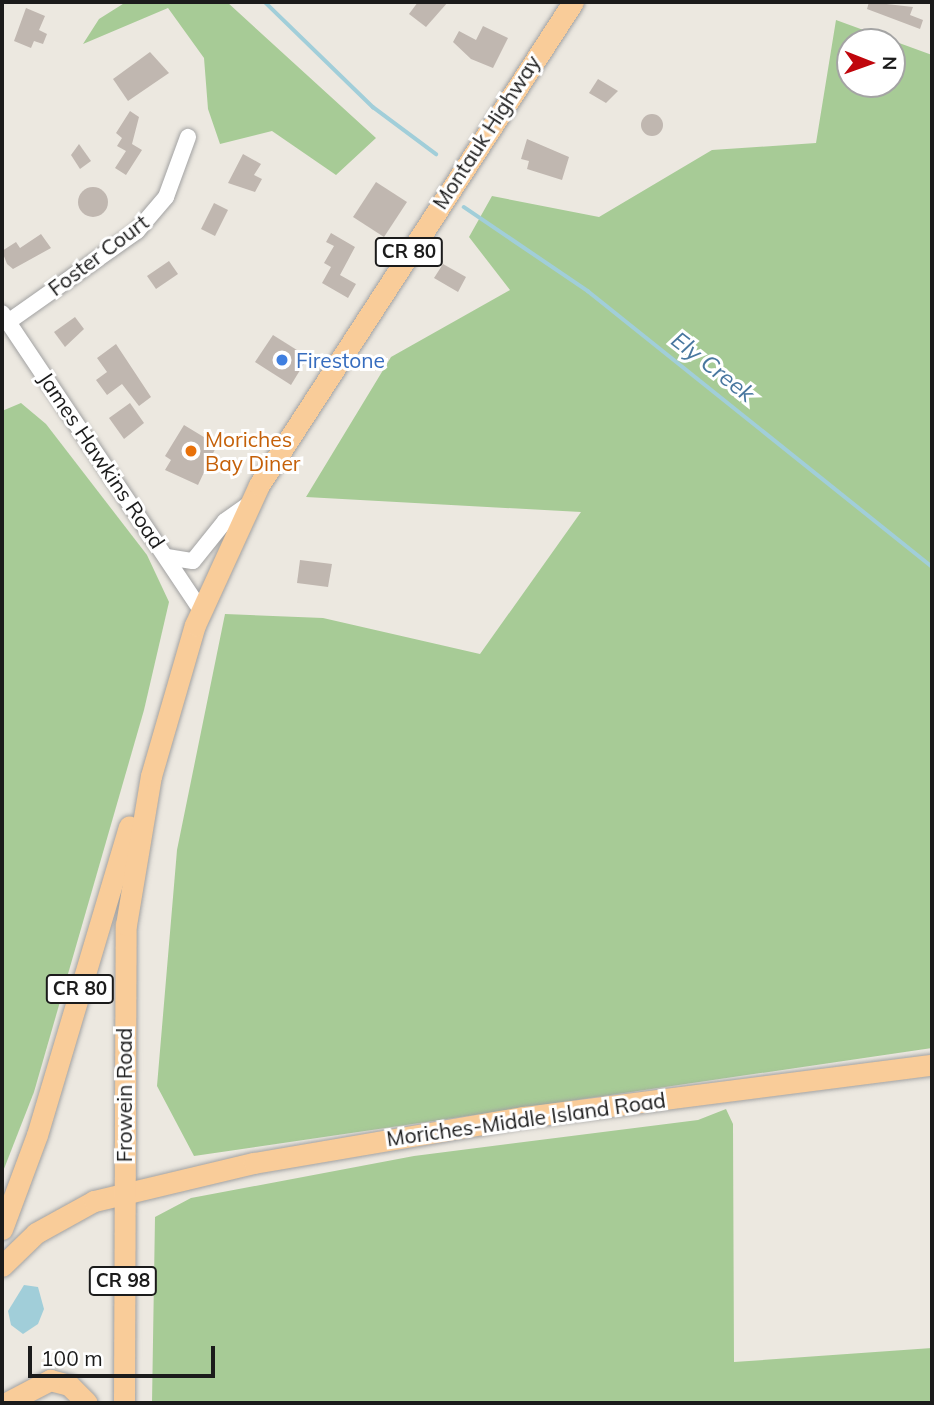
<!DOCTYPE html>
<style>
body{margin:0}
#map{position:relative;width:934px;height:1405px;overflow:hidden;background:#ece8e0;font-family:Mulish,sans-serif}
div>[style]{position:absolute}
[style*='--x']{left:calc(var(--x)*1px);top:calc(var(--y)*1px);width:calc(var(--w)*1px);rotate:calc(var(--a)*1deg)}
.forest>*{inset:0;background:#a7cb96}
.water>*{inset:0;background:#a1ced9}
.stream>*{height:3.5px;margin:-1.75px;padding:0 1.75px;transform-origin:1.75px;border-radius:1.75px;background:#a1ced9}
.building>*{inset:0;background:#c0b7b0}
.round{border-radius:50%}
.roads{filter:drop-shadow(0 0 2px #a2a2a2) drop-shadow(0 0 2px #a2a2a2)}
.minor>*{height:16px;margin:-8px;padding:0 8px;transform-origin:8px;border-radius:8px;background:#fff}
.major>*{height:21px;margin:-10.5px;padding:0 10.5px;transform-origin:10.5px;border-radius:10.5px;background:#f9cc99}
.dots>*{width:19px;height:19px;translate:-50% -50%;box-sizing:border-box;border:4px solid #fff;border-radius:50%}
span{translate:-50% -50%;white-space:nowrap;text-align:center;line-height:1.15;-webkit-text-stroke:6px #fff;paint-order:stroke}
.shield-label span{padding:2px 5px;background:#fff;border:2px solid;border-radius:5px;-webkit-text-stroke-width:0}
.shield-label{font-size:19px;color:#1b1b1b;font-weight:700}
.street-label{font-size:21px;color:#1b1b1b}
.shop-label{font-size:21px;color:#366cbe}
.left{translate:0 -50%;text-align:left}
.food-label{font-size:21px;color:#c56008}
.water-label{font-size:23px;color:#48779f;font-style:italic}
.frame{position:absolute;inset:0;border:4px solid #1b1b1b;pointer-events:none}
.north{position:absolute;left:836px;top:28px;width:70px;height:70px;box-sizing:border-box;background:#fff;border:2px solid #a4a4a4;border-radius:50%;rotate:91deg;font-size:19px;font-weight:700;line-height:28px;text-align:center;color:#1b1b1b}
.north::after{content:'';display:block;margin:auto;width:24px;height:32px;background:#c0060c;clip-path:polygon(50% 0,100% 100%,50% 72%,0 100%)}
.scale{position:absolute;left:28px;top:1346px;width:187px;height:32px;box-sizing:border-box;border:4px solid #1b1b1b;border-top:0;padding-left:9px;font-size:21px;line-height:24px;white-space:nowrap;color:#1b1b1b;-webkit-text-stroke:5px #fff;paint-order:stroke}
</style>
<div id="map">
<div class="forest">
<div style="clip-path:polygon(126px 2px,227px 2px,376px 138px,336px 175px,272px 131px,220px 144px,208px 109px,204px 58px,168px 8px,83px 44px,99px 19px)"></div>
<div style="clip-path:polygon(evenodd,836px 20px,932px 55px,932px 1048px,194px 1156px,157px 1086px,177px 850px,225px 614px,323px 618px,480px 654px,581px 512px,306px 497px,391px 357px,510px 290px,469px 237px,492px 196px,599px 217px,712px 150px,816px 143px,836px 20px,850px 42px,892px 42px,892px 84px,850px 84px,850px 42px)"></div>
<div style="clip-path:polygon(21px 403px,46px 424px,147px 555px,169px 602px,144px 710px,34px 1092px,2px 1174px,2px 411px)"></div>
<div style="clip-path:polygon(726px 1109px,733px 1124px,734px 1362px,932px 1348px,932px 1403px,152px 1403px,155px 1217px,191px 1198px,414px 1156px,698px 1120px)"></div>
</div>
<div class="water">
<div style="clip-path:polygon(24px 1285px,38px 1287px,44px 1309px,38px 1324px,23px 1334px,11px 1325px,8px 1311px)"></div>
</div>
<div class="stream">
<div style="--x:265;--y:2;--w:151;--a:44.2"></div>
<div style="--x:373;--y:107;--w:79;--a:36.7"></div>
<div style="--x:464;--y:207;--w:150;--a:34.1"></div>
<div style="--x:588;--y:291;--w:441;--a:38.7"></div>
</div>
<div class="building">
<div style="clip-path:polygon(418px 2px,448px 2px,426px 27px,409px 14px)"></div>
<div style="clip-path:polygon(869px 2px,913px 7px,910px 15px,923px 20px,920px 29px,867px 9px)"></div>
<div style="clip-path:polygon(26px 8px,45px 16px,39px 30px,47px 34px,43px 44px,34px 41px,31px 48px,14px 41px)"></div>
<div style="clip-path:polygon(483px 26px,508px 38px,493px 68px,471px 59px,453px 42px,459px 31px,476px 40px)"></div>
<div style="clip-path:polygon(150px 52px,169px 73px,128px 101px,113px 79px)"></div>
<div style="clip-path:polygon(598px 79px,618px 91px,606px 103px,589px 93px)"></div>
<div style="clip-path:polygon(130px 111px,139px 117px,132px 144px,142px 150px,126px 175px,115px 168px,126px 151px,117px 146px,122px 138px,116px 133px)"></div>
<div class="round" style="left:641px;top:114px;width:22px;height:22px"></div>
<div style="clip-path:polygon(527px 139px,569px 157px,562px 180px,527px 169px,529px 161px,521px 159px)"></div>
<div style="clip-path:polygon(79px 144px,91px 161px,80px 169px,71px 155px)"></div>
<div style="clip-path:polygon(243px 154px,261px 164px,254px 175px,262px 179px,255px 192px,228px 183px)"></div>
<div style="clip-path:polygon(376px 182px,407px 202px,384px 237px,353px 217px)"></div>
<div class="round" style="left:78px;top:187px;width:30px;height:30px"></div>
<div style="clip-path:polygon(214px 203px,228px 210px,215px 236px,201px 229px)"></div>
<div style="clip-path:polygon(331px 233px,355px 247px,340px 275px,356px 284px,348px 298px,322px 283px,331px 267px,324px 263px,334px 246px,326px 242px)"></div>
<div style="clip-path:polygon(41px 234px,51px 248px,13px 269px,7px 264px,2px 251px,16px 242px,20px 248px)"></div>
<div style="clip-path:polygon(169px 261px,178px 274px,156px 289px,147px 276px)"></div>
<div style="clip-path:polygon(443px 264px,466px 277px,458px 292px,434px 278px)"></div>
<div style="clip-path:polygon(75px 317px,84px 329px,65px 347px,54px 332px)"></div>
<div style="clip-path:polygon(273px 335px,308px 357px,291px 385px,255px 362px)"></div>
<div style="clip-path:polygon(116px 344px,151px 397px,139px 406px,122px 384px,107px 395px,96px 380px,107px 372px,97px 358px)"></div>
<div style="clip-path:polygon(130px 403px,144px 423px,124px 439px,109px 418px)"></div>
<div style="clip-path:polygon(184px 425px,217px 445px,198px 485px,165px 470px,171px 460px,165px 456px)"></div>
<div style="clip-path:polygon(300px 560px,332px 564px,328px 587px,297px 583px)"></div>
</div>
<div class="roads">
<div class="minor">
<div style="--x:2;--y:313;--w:356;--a:56.2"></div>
<div style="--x:8;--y:322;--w:158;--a:-35.2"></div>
<div style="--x:137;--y:231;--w:45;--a:-49.5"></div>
<div style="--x:166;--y:197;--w:64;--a:-69.9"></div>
<div style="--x:167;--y:557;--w:26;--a:9"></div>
<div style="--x:193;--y:561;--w:51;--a:-51.3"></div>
<div style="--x:225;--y:521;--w:29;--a:-35"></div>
</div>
<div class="major">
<div style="--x:2;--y:1229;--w:100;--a:-69.6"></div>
<div style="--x:37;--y:1135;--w:322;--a:-73.4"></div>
<div style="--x:2;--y:1266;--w:47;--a:-44.1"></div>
<div style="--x:36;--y:1233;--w:66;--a:-28.9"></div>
<div style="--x:94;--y:1201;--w:164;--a:-13.4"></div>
<div style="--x:254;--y:1163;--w:274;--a:-9.7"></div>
<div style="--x:524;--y:1117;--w:411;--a:-7.3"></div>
<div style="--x:6;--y:1403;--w:50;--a:-27.6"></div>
<div style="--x:50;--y:1380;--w:20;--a:15"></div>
<div style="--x:69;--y:1385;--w:25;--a:45"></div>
<div style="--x:124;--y:1403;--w:478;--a:-89.8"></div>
<div style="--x:126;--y:925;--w:151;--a:-80.5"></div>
<div style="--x:151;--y:776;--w:157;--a:-73.8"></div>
<div style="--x:195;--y:625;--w:154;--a:-65.4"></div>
<div style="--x:259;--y:485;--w:576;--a:-56.97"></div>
</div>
</div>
<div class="dots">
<div style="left:282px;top:360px;background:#3f7fe0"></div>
<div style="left:191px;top:451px;background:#e8710a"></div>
</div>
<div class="shield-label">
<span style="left:409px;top:252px">CR 80</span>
<span style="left:80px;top:989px">CR 80</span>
<span style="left:123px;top:1281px">CR 98</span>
</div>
<div class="street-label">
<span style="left:486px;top:132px;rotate:-57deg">Montauk Highway</span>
<span style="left:98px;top:255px;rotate:-37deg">Foster Court</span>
<span style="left:102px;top:460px;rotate:56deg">James Hawkins Road</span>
<span style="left:124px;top:1095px;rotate:-90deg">Frowein Road</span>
<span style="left:526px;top:1119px;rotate:-8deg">Moriches-Middle Island Road</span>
</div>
<div class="shop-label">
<span class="left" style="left:296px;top:360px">Firestone</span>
</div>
<div class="food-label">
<span class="left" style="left:205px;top:451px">Moriches<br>Bay Diner</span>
</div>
<div class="water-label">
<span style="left:713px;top:367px;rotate:38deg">Ely Creek</span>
</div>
<div class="frame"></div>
<div class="north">N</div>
<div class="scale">100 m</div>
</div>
